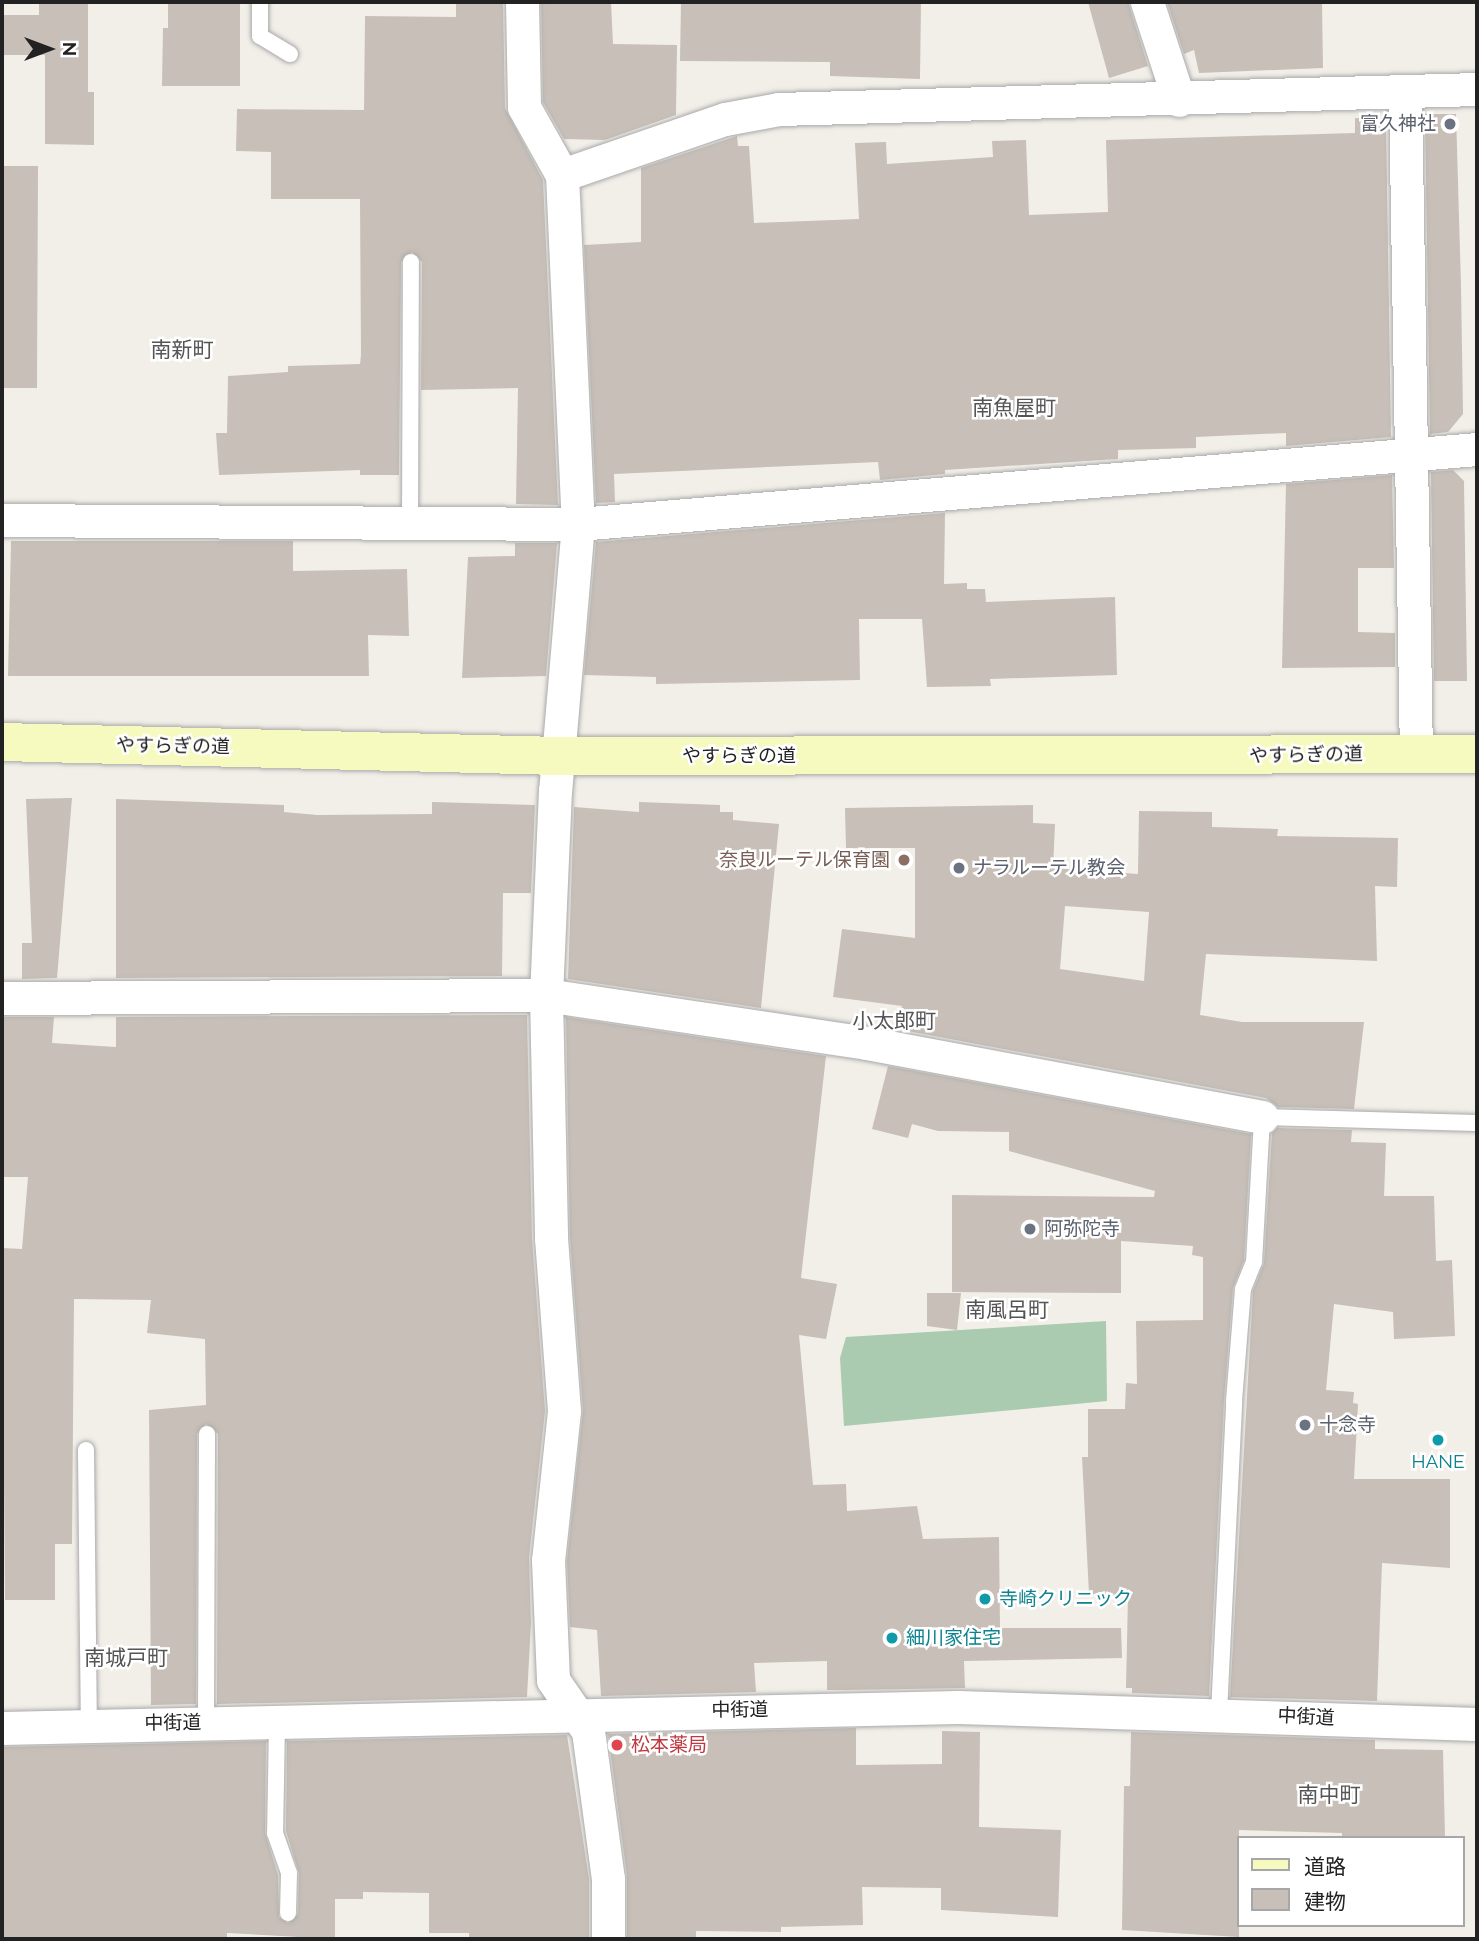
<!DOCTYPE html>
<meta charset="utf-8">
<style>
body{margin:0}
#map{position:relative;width:1479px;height:1941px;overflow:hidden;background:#f2efe9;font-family:Raleway,"Noto Sans JP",sans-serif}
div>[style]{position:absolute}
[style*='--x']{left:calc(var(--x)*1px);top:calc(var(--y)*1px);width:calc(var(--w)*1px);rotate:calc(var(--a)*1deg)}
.cemetery>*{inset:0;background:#aacbaf}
.building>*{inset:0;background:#c7bfb8}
.roads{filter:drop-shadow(0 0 2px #a9a9a9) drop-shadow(0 0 2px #a9a9a9)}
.lane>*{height:16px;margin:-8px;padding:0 8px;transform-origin:8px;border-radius:8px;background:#fff}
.street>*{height:33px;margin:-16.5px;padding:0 16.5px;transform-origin:16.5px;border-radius:16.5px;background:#fff}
.secondary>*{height:38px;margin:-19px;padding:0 19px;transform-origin:19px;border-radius:19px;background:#f7fabf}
.dots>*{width:19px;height:19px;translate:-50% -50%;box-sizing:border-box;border:4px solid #fff;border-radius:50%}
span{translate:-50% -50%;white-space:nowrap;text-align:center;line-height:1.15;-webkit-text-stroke:5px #fff;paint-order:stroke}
.worship-label{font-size:19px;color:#5b616d}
.right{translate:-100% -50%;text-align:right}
.left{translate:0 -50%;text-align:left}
.street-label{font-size:19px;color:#222}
.education-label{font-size:19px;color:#785e54}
.culture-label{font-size:19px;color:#0d838f}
.health-label{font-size:19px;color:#be3a42}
.neighbourhood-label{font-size:21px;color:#555}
.frame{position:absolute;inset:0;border:4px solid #222;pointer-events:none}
.legend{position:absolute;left:1237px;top:1836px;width:228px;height:91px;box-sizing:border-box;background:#fff;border:2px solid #a7a7a7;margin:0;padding:9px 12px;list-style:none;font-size:21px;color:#222}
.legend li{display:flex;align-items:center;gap:14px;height:35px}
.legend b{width:35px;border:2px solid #a7a7a7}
.north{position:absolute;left:14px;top:14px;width:70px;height:70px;-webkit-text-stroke:5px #fff;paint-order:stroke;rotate:90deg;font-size:19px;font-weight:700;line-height:28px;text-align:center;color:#222}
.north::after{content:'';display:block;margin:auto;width:24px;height:32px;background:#222;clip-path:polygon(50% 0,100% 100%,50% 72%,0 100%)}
</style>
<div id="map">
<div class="cemetery">
<div style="clip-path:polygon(1106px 1321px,1107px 1401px,844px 1426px,840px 1358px,846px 1337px)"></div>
</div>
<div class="building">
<div style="clip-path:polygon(39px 2px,88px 2px,88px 92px,94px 92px,94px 145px,45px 144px,45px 55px,2px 55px,2px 15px,39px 15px)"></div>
<div style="clip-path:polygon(168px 2px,240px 2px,240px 86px,162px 86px,163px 28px,168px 28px)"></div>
<div style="clip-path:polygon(456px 2px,503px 2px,505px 108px,543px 180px,558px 505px,516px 504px,518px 388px,421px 390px,422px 262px,412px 252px,401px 262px,399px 475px,360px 475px,360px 470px,219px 475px,216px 433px,227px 433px,228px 376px,288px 372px,288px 366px,360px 364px,361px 355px,360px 199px,271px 199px,271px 152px,236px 151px,237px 109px,364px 110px,365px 16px,456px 17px)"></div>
<div style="clip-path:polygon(541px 2px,611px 2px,613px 44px,677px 45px,676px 115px,605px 140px,564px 139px,543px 102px)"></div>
<div style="clip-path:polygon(681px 2px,921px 2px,920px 79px,830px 76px,830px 62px,680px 61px)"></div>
<div style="clip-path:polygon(1088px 2px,1128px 2px,1148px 66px,1109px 78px)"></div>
<div style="clip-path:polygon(1167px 2px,1322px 2px,1323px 68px,1199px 73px,1194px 50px,1184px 54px)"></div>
<div style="clip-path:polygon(1425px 114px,1456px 114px,1461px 285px,1463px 414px,1448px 432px,1430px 434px)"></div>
<div style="clip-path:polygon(1355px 118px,1386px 119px,1391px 437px,1286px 446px,1286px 433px,1196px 437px,1196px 448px,1118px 450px,1118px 459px,945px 470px,945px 474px,880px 480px,878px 462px,614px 474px,615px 502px,596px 503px,584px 245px,641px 242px,641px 168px,737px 136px,738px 146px,749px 146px,754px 223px,859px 219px,855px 143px,886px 142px,887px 164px,993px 157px,992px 141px,1026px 140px,1029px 215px,1108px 212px,1106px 140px,1355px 133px)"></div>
<div style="clip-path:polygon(4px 166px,38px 166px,37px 388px,3px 388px)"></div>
<div style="clip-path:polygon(1453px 470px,1464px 481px,1467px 681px,1434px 681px,1431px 472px)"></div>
<div style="clip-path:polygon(1392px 475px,1394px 568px,1358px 568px,1358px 632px,1395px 633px,1395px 667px,1282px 668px,1286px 484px)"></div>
<div style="clip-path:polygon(945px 513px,944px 584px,967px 583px,967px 589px,985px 589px,986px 602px,1115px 597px,1117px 675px,990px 679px,991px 686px,927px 687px,922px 619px,859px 619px,860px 680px,656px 684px,656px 677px,584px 675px,596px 542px)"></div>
<div style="clip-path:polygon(11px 541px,293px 541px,293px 571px,407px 569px,409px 636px,368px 635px,369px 676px,8px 676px)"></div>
<div style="clip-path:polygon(515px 543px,557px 543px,546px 676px,462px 678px,468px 557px,515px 556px)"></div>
<div style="clip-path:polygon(72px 798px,57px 978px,22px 979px,22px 943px,32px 943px,26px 799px)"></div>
<div style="clip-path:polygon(116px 799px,284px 805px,284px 812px,317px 815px,432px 814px,432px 802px,535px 805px,531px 893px,503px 893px,502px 976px,116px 978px)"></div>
<div style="clip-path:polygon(639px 802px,720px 805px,720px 812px,733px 812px,733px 820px,779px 824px,761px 1008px,568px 979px,574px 807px,639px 812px)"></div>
<div style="clip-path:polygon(evenodd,1033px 805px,1033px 823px,1055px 824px,1053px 868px,1138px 874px,1139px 811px,1212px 812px,1212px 827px,1278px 829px,1277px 836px,1398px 838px,1397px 887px,1375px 886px,1377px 961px,1206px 954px,1200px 1015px,1242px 1022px,1364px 1022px,1354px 1109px,1278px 1107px,1266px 1098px,897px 1029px,902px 1006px,833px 997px,842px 929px,915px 938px,915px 848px,846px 848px,845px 808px,1033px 805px,1065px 906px,1149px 912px,1144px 981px,1060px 969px,1065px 906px)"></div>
<div style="clip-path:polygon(527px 1015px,532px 1238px,545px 1411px,529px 1558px,531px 1623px,527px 1697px,217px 1704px,218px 1434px,206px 1424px,197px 1434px,196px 1704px,151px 1705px,149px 1410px,206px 1405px,205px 1339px,147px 1333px,151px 1300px,74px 1299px,72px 1544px,55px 1544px,55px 1600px,5px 1600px,2px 1248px,22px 1249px,28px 1177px,2px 1177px,2px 1017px,54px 1017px,52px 1043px,116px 1047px,116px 1017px)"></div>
<div style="clip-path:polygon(566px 1017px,826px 1056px,801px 1278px,837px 1284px,826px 1339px,799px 1335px,813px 1485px,846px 1484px,847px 1511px,917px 1506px,923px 1539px,999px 1537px,1000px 1628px,1121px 1628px,1122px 1658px,964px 1661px,965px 1688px,848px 1690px,827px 1690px,827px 1661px,754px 1663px,756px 1692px,601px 1696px,597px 1630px,570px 1627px,567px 1561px,583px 1410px,570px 1237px)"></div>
<div style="clip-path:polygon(888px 1066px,1251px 1134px,1244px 1260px,1233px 1288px,1224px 1400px,1209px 1696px,1132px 1693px,1132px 1688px,1126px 1688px,1128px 1595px,1089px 1594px,1082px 1457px,1088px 1457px,1088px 1409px,1125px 1409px,1126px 1383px,1137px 1384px,1136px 1321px,1203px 1320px,1203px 1257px,1192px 1255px,1193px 1246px,1121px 1241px,1121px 1293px,952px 1292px,952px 1195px,1154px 1197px,1155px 1191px,1009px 1151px,1009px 1132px,938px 1131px,912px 1124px,908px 1138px,872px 1129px)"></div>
<div style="clip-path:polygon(1277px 1128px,1352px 1130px,1351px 1142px,1386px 1143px,1384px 1196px,1434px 1196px,1436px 1261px,1452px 1260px,1455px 1336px,1394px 1339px,1393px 1312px,1334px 1304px,1326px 1390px,1354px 1392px,1353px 1403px,1358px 1404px,1354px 1479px,1450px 1479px,1450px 1568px,1382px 1563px,1377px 1701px,1230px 1697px,1253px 1291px,1264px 1263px,1272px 1133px)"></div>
<div style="clip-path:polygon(927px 1293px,961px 1293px,957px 1330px,927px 1326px)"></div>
<div style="clip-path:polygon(856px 1728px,856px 1765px,942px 1764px,942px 1731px,980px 1732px,979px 1827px,1061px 1830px,1058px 1917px,941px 1910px,941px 1888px,862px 1887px,863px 1925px,781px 1927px,781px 1932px,696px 1931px,696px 1939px,627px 1939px,627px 1876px,608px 1734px)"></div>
<div style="clip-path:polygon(1131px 1732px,1375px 1740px,1375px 1749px,1443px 1750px,1445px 1838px,1342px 1838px,1342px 1833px,1239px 1830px,1239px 1937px,1122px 1930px,1124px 1786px,1130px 1786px)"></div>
<div style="clip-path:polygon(567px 1735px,589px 1879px,589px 1939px,469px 1939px,469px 1933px,429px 1933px,429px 1893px,363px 1892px,363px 1899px,335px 1899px,335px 1939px,227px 1933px,227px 1938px,2px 1939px,2px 1747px,266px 1741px,265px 1833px,278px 1875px,279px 1917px,288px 1923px,298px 1914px,299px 1873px,286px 1831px,287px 1741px)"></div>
</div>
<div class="roads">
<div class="lane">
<div style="--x:260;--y:2;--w:34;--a:90"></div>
<div style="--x:260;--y:36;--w:35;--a:31"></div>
<div style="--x:410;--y:523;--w:261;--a:-89.8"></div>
<div style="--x:86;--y:1450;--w:275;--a:89.4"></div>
<div style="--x:1219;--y:1713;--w:312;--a:-87.2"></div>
<div style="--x:1234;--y:1401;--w:112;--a:-85.4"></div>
<div style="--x:1243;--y:1289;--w:29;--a:-68"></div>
<div style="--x:1254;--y:1262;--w:145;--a:-86.8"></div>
<div style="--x:1262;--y:1117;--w:215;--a:1.6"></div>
<div style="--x:206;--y:1723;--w:289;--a:-89.8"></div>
<div style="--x:277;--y:1723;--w:110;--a:91"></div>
<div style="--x:275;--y:1833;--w:42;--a:70.7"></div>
<div style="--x:289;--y:1873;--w:40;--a:91.4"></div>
</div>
<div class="street">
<div style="--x:522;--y:2;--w:105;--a:88.9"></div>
<div style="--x:524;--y:107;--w:78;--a:60.8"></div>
<div style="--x:562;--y:175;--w:349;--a:87.4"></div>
<div style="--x:578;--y:524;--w:267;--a:94.9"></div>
<div style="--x:555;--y:790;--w:205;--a:92.5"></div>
<div style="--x:546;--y:995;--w:243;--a:88.8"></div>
<div style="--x:551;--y:1238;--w:173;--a:85.7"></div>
<div style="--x:564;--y:1411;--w:150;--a:96.1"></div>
<div style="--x:548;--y:1560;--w:120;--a:87.6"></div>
<div style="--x:553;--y:1680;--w:62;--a:55.5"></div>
<div style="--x:588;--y:1731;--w:148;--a:82.3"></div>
<div style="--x:608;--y:1878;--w:61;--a:90"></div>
<div style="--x:1147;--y:2;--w:103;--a:71.9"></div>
<div style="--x:1405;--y:93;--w:662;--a:89.05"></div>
<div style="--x:562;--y:175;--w:172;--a:-19"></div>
<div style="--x:725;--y:119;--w:55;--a:-10.5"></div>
<div style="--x:779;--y:109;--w:698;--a:-1.64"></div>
<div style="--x:2;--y:520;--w:576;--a:0.4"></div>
<div style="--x:578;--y:524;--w:902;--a:-4.77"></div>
<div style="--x:2;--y:998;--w:544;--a:-0.32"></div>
<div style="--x:546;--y:995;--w:325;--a:8.5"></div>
<div style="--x:867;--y:1043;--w:402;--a:10.6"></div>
<div style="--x:2;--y:1728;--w:956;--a:-1.26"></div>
<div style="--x:958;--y:1707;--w:519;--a:1.88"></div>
</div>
<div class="secondary">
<div style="--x:2;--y:742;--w:556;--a:1.44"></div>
<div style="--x:558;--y:756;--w:919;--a:-0.12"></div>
</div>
</div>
<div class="dots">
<div style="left:1450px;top:124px;background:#6b7280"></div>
<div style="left:904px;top:860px;background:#8d6e63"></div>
<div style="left:959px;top:868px;background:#6b7280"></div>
<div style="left:1030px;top:1229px;background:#6b7280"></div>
<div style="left:1305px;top:1425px;background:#6b7280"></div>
<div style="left:1438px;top:1440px;background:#0f9aa8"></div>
<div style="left:985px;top:1599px;background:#0f9aa8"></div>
<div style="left:892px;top:1638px;background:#0f9aa8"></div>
<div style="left:617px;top:1745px;background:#e0444e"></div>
</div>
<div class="worship-label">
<span class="right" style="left:1436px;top:124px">富久神社</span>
<span class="left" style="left:973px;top:868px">ナラルーテル教会</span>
<span class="left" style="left:1044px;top:1229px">阿弥陀寺</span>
<span class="left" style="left:1319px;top:1425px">十念寺</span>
</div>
<div class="street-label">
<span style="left:173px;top:746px;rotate:1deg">やすらぎの道</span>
<span style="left:1306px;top:755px;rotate:-1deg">やすらぎの道</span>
<span style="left:739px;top:756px">やすらぎの道</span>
<span style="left:740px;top:1710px;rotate:-1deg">中街道</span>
<span style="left:1306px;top:1717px;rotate:3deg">中街道</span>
<span style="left:173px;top:1723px;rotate:-1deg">中街道</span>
</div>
<div class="education-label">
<span class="right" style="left:890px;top:860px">奈良ルーテル保育園</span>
</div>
<div class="culture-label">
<span style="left:1438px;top:1462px">HANE</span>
<span class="left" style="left:999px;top:1599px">寺崎クリニック</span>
<span class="left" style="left:906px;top:1638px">細川家住宅</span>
</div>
<div class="health-label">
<span class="left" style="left:631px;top:1745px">松本薬局</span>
</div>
<div class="neighbourhood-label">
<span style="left:182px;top:350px">南新町</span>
<span style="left:1014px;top:408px">南魚屋町</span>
<span style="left:894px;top:1021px">小太郎町</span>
<span style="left:1007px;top:1310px">南風呂町</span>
<span style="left:126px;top:1658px">南城戸町</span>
<span style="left:1329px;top:1795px">南中町</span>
</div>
<div class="frame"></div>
<ul class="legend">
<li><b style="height:9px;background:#f7fabf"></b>道路</li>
<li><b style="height:19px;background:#c7bfb8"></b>建物</li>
</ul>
<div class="north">N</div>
</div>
